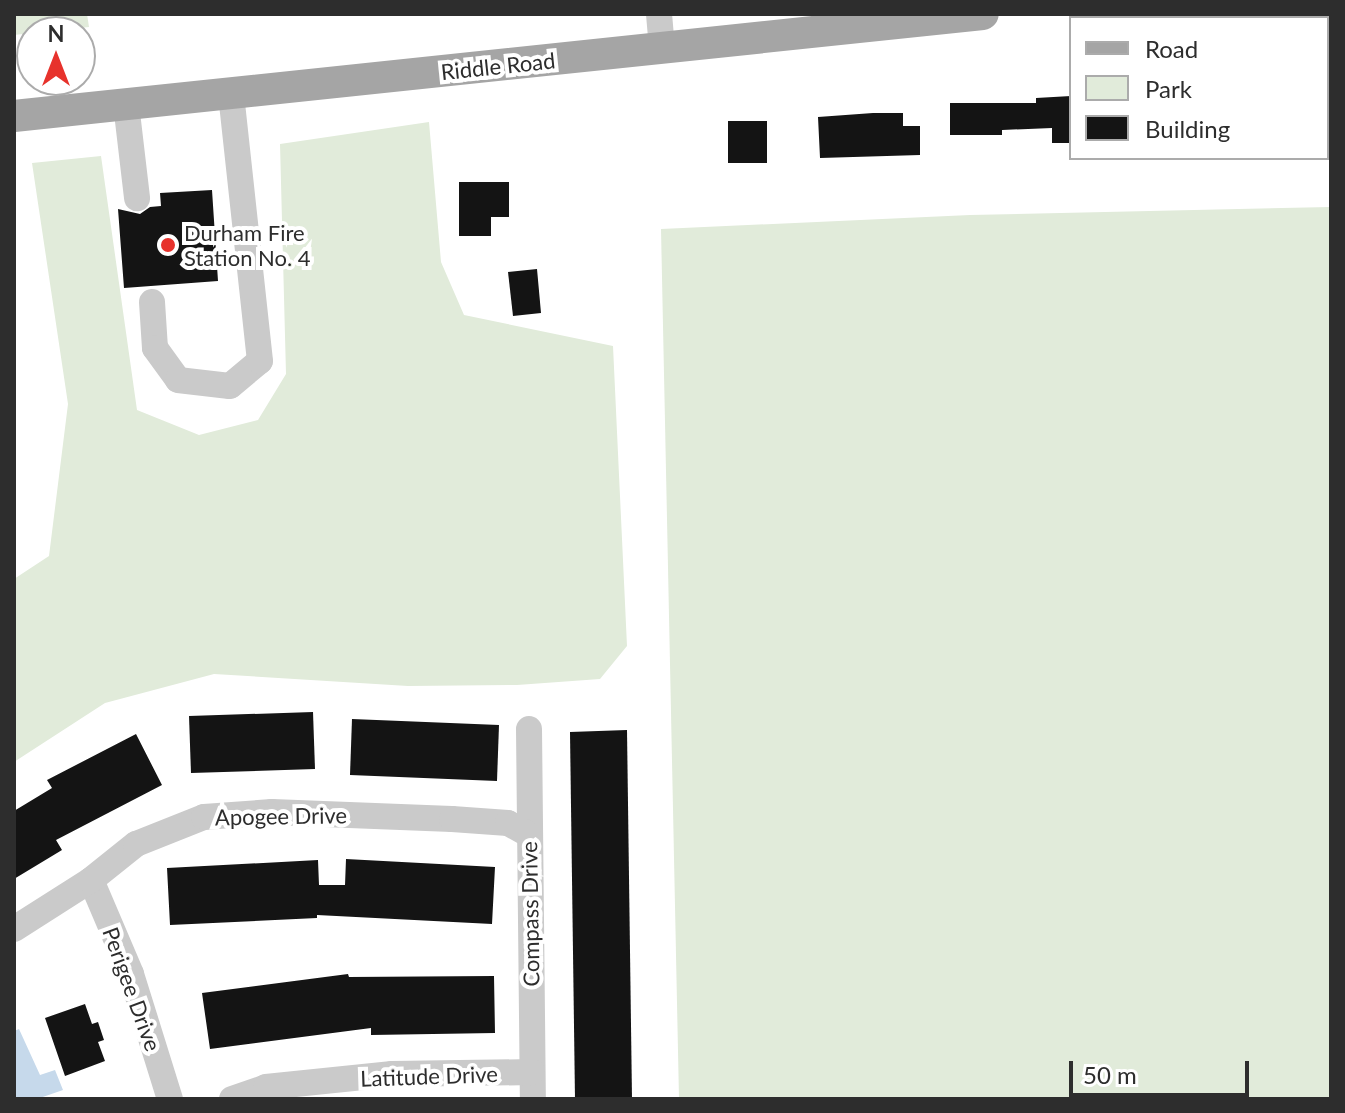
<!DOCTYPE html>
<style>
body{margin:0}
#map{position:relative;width:1345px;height:1113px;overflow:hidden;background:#fff;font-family:Lato,sans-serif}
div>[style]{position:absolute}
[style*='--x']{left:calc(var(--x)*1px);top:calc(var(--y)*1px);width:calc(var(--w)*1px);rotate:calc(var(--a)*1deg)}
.green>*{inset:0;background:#e1ebda}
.water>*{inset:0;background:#c6d9eb}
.building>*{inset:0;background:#141414}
.minor>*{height:26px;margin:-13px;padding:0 13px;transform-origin:13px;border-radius:13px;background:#cacaca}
.major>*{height:32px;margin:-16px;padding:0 16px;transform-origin:16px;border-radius:16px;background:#a5a5a5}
.dots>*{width:22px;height:22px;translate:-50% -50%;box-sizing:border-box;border:4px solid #fff;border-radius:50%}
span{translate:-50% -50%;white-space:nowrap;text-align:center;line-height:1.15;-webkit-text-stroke:8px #fff;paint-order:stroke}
.street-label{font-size:22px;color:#2d2d2d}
.poi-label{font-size:22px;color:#2d2d2d}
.left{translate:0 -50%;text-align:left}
.frame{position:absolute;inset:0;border:16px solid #2d2d2d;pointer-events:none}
.legend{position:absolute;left:1069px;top:16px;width:260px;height:144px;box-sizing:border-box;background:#fff;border:2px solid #ababab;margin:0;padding:10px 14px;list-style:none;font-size:24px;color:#2d2d2d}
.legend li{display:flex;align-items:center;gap:16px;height:40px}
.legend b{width:40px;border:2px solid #ababab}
.north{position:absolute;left:16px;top:16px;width:80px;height:80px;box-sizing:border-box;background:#fff;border:2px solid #ababab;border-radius:50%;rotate:0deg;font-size:22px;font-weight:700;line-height:32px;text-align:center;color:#2d2d2d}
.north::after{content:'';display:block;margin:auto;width:28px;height:36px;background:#e7322c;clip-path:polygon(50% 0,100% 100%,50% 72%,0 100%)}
.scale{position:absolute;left:1069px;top:1061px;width:180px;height:36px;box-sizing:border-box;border:4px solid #2d2d2d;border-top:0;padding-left:10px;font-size:24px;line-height:28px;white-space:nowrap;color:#2d2d2d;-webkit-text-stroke:6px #fff;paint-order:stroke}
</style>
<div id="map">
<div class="green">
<div style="clip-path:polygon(14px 14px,87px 14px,89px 27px,14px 35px)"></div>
<div style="clip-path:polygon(429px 122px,441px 262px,464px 315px,613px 346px,627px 646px,600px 679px,517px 685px,408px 686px,214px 674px,105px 703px,14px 762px,14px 579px,49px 556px,68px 404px,32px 163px,101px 156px,137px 410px,199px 435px,258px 420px,286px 374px,280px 144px)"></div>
<div style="clip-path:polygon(1330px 207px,1331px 1099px,679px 1099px,661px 229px,970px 215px)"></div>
</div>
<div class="water">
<div style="clip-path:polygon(19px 1029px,40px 1075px,55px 1070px,63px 1090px,37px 1099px,15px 1099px,14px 1031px)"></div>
</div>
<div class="building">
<div style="clip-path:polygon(1071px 96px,1071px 143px,1052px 143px,1052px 128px,1002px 130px,1002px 135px,950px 135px,950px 103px,1036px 103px,1036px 98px)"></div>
<div style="clip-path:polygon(873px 113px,903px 113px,903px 126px,920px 126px,920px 155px,820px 158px,818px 117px)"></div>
<div style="clip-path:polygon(728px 121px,767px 121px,767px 163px,728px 163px)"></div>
<div style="clip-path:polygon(459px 182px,509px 182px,509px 217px,491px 217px,491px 236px,459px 236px)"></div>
<div style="clip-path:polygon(212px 190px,218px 281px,124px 288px,118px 209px,140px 214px,150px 207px,161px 206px,160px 193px)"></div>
<div style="clip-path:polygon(537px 269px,541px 313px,513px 316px,508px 272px)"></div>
<div style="clip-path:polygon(313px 712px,315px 769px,191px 773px,189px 716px)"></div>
<div style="clip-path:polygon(352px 719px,499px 725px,497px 781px,350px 775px)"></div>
<div style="clip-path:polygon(627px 730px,632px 1099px,575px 1099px,570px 732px)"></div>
<div style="clip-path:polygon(136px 734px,162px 785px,56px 840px,62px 850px,14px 879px,14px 811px,52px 788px,47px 780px)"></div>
<div style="clip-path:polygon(346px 859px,495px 867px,492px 924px,317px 915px,317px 918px,170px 925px,167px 868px,318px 860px,319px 885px,345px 885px)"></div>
<div style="clip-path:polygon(348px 974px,349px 977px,494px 976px,495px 1033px,371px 1035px,371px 1028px,210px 1049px,202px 993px)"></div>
<div style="clip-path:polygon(85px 1004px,92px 1024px,98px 1022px,104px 1040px,98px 1042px,105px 1061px,65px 1076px,45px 1018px)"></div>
</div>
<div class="minor">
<div style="--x:659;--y:14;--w:34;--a:85"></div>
<div style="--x:126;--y:104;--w:95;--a:83.3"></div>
<div style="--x:152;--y:302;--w:46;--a:86.3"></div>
<div style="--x:155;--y:348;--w:39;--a:54"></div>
<div style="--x:178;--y:380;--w:52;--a:6.6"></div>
<div style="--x:230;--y:386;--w:39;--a:-40"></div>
<div style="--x:260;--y:361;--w:269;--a:-96.2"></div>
<div style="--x:529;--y:729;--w:370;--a:89.4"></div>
<div style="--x:91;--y:880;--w:102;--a:66.9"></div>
<div style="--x:131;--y:974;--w:131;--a:72.7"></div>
<div style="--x:14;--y:929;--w:91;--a:-32.5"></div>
<div style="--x:91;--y:880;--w:58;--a:-38.7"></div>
<div style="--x:136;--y:844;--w:73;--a:-21.7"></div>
<div style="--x:204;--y:817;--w:68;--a:-4.2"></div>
<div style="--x:272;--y:812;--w:180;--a:2.2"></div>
<div style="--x:452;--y:819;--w:56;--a:4.1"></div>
<div style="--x:508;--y:823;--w:23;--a:29"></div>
<div style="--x:232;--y:1099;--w:36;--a:-19"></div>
<div style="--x:266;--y:1087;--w:127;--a:-5.9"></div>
<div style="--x:392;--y:1074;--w:140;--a:-0.8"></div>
</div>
<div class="major">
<div style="--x:14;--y:116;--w:974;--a:-6.01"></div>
</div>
<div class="dots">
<div style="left:168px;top:245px;background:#e7322c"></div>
</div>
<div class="street-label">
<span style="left:498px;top:66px;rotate:-6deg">Riddle Road</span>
<span style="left:281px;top:816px;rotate:-1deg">Apogee Drive</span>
<span style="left:530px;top:914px;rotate:-91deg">Compass Drive</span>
<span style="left:132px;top:989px;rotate:70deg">Perigee Drive</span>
<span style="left:429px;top:1076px;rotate:-2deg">Latitude Drive</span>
</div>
<div class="poi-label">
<span class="left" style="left:184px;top:245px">Durham Fire<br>Station No. 4</span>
</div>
<div class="frame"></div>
<ul class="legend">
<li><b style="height:10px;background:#a5a5a5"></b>Road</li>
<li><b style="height:22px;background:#e1ebda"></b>Park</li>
<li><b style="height:22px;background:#141414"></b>Building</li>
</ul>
<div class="north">N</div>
<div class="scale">50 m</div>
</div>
